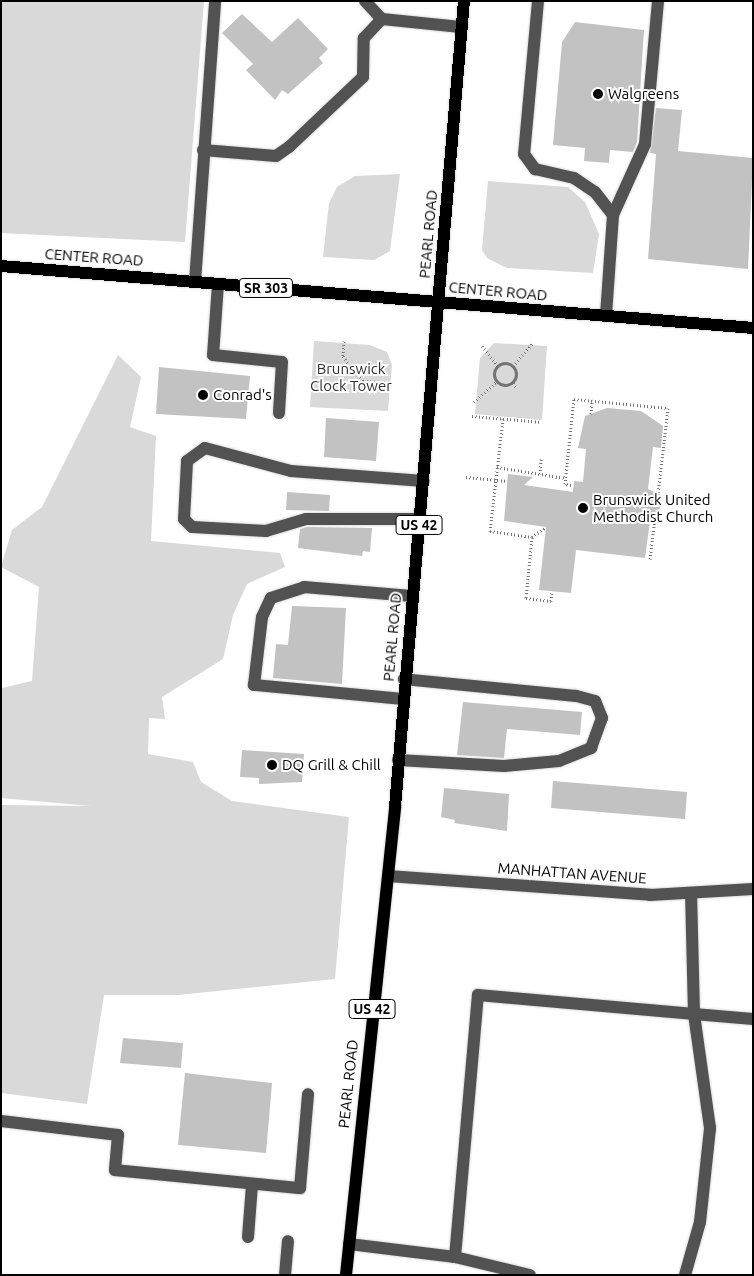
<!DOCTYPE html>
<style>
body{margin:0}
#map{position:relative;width:754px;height:1276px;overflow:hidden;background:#fff;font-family:Ubuntu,sans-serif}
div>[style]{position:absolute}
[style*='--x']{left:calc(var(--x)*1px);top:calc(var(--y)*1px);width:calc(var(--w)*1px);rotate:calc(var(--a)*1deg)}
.green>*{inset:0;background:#d9d9d9}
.building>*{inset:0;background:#c2c2c2}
.path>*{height:3px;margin-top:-1.5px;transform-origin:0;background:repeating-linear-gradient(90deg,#747474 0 1px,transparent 0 3.5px)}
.path>.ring{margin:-1.5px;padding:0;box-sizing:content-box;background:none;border:3px solid #747474;border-radius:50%}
.roads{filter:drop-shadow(0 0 1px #dbdbdb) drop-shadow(0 0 1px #dbdbdb)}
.minor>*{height:12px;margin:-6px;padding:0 6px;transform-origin:6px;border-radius:6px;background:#525252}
.major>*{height:12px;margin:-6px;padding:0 6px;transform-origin:6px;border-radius:6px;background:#000}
.dots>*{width:14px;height:14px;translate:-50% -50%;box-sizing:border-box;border:2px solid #fff;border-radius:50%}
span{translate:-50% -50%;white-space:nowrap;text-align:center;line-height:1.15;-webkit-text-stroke:4px #fff;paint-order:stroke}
.shield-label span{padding:1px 4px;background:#fff;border:1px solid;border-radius:4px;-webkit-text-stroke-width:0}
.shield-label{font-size:14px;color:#000;font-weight:700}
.poi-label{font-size:15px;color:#000}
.left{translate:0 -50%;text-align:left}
.street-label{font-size:15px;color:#000}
.park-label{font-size:15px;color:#303030}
.frame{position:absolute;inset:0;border:2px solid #000;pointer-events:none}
</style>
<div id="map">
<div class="green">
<div style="clip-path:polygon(1px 1px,204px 1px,185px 242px,1px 233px)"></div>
<div style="clip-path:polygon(400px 174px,390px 251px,374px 260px,323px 257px,329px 203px,337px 187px,355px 176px)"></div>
<div style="clip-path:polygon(488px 181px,568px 187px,585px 202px,599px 234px,593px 273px,507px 268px,487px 258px,482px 250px)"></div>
<div style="clip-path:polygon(314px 341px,370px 345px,387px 352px,392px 365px,388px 411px,310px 407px)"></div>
<div style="clip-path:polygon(494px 343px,547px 346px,542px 420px,475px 414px,480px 358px)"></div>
<div style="clip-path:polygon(118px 355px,141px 377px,130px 427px,156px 436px,151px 541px,280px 553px,285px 567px,247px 584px,233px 615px,223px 659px,162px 697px,165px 719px,149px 718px,148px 754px,193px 762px,201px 782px,232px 801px,349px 817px,335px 979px,178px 995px,104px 995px,87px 1104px,1px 1093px,1px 805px,91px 806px,1px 798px,2px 688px,32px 681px,39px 587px,1px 567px,12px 530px,42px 507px)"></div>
</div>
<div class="building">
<div style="clip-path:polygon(242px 14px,272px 42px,298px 18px,328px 49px,319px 58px,323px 63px,288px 94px,282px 90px,275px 100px,246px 70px,253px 64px,222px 33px)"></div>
<div style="clip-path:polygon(575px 22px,644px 30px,637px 142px,633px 152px,610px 150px,609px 163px,584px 161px,585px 148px,553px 145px,562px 42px)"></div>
<div style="clip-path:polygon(656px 108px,682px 110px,678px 151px,753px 158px,748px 269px,648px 259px,656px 154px,650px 153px)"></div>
<div style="clip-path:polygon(159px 367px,250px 376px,246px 419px,156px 414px)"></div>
<div style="clip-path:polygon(607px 408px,641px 411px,663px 426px,661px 448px,653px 447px,648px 489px,661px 495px,659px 521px,650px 521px,645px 558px,576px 550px,571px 593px,539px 590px,546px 527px,504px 521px,508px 474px,533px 477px,524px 485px,573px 492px,574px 481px,583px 482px,586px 449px,578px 448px,585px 416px)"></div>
<div style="clip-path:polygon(326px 418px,379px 422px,376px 461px,324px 457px)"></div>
<div style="clip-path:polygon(287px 492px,330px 495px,329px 511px,286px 510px)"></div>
<div style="clip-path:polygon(307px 527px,372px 528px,370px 552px,363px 551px,362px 556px,298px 548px,300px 529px)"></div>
<div style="clip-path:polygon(292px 606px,346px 608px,342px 684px,273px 678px,276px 644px,288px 645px)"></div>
<div style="clip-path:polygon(463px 702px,582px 712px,580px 735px,507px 729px,504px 758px,457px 755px)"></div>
<div style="clip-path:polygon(242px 750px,304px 754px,302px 782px,259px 784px,259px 778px,240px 777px)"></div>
<div style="clip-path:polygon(553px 781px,687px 792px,685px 819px,551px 808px)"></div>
<div style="clip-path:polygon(444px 788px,509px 794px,507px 831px,454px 823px,455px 820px,441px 817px)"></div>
<div style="clip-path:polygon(123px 1038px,183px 1043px,181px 1068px,120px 1063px)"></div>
<div style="clip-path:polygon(185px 1073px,272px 1083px,266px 1153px,178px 1145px)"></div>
</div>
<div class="path">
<div style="--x:344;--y:341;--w:15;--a:94"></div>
<div style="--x:343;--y:356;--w:12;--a:55"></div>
<div style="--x:482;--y:346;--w:26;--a:51"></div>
<div class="ring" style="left:494px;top:363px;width:19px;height:19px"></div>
<div class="ring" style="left:349px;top:365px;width:5px;height:5px"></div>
<div style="--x:513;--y:366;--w:30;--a:-49"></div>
<div style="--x:355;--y:372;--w:12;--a:48"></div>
<div style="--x:363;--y:381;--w:30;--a:4"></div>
<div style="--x:513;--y:383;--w:5;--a:53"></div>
<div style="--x:474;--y:402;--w:31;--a:-42"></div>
<div style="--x:591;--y:414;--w:14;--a:-86"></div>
<div style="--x:472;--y:416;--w:70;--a:4.9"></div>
<div style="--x:503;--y:419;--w:113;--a:96.6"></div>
<div style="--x:490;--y:531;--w:42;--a:8.1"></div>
<div style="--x:532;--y:537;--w:17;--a:-36"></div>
<div style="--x:497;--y:467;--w:69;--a:9.2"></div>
<div style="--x:540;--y:474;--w:15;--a:-86"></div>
<div style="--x:466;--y:477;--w:42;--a:5.4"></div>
<div style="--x:571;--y:485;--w:6;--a:-171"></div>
<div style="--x:565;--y:484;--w:85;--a:-84"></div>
<div style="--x:574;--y:399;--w:94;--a:5.5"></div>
<div style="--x:668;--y:408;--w:88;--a:96.6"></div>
<div style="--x:532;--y:537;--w:61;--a:95.6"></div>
<div style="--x:526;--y:598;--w:25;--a:7"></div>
<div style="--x:551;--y:601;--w:10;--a:-84"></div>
<div style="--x:650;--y:559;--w:38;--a:-83"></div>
</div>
<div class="roads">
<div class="minor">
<div style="--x:365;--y:1;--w:25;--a:47"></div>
<div style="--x:382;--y:19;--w:79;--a:5.8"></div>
<div style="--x:538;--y:1;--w:154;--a:95.2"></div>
<div style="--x:524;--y:154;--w:19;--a:54"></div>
<div style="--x:535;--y:169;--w:40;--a:13"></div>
<div style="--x:574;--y:178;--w:25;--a:34"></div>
<div style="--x:595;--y:192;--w:29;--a:52"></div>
<div style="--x:613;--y:215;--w:101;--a:94"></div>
<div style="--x:203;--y:150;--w:73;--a:4.7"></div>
<div style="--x:276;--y:156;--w:16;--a:-35"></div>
<div style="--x:289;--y:147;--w:102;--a:-43.4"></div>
<div style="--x:363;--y:77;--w:39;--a:-89"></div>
<div style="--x:364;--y:38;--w:26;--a:-47"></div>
<div style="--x:613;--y:215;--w:78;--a:-65.7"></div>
<div style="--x:645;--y:144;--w:144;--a:-84.8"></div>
<div style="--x:195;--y:282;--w:282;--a:-85.9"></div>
<div style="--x:218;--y:284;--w:71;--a:94"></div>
<div style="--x:213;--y:355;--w:69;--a:5.8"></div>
<div style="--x:282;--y:362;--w:51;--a:93.4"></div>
<div style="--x:419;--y:519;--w:113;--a:180"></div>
<div style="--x:306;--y:519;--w:42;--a:163.3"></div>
<div style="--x:266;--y:531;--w:74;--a:-176.9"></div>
<div style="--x:192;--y:527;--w:11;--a:-135"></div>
<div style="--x:184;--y:519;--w:58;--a:-87"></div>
<div style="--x:187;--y:461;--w:22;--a:-36"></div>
<div style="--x:205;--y:448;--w:89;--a:15"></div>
<div style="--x:291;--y:471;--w:133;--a:4.3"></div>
<div style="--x:403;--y:699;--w:150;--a:-174.6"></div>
<div style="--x:254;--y:685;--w:68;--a:-83.3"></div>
<div style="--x:262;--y:617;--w:21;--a:-65"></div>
<div style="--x:271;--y:598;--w:35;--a:-18"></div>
<div style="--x:304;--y:587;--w:108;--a:4.8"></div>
<div style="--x:398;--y:760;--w:106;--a:3.2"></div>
<div style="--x:504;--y:766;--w:55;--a:-5.2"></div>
<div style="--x:559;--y:761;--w:35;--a:-22"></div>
<div style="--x:591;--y:748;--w:32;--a:-70"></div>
<div style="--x:602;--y:718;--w:18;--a:-112"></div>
<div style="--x:595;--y:701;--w:20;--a:-165"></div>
<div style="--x:576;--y:696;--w:173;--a:-174.4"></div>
<div style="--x:388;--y:876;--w:263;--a:4.1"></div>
<div style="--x:650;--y:895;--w:103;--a:-3.3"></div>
<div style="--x:1;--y:1121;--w:118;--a:6.8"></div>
<div style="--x:118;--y:1135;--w:35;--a:95"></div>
<div style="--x:115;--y:1170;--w:186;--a:5.6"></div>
<div style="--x:300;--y:1188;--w:94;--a:-85.1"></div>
<div style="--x:248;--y:1237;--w:52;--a:-85.6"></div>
<div style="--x:349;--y:1244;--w:107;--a:7"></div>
<div style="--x:455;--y:1257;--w:77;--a:13.5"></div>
<div style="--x:455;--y:1257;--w:263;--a:-85"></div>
<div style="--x:478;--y:995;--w:217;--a:5"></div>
<div style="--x:694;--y:1014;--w:119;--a:-91.4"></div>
<div style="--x:285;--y:1275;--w:34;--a:-85"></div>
<div style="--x:685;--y:1275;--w:55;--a:-74.2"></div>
<div style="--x:700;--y:1222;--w:95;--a:-83.9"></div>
<div style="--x:710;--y:1128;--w:115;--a:-98"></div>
<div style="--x:694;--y:1014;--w:59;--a:4.8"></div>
</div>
<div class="major">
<div style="--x:1;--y:266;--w:755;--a:4.71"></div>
<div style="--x:346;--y:1275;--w:471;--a:-84"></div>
<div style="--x:395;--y:807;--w:809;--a:-85.11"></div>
</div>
</div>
<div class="dots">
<div style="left:598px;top:94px;background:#000"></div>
<div style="left:203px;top:395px;background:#000"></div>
<div style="left:583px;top:508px;background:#000"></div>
<div style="left:272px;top:765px;background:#000"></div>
</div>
<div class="shield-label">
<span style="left:266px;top:288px">SR 303</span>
<span style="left:419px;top:525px">US 42</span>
<span style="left:372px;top:1009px">US 42</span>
</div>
<div class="poi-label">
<span class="left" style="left:608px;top:94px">Walgreens</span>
<span class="left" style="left:213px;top:395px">Conrad's</span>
<span class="left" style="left:593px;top:508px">Brunswick United<br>Methodist Church</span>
<span class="left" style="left:282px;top:765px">DQ Grill &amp; Chill</span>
</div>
<div class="street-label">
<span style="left:428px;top:234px;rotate:-85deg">PEARL ROAD</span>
<span style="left:94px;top:257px;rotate:4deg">CENTER ROAD</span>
<span style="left:498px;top:291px;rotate:5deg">CENTER ROAD</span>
<span style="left:392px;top:637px;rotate:-85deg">PEARL ROAD</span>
<span style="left:572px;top:873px;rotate:4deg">MANHATTAN AVENUE</span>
<span style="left:348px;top:1084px;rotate:-84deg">PEARL ROAD</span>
</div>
<div class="park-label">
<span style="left:351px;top:377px">Brunswick<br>Clock Tower</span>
</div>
<div class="frame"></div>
</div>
